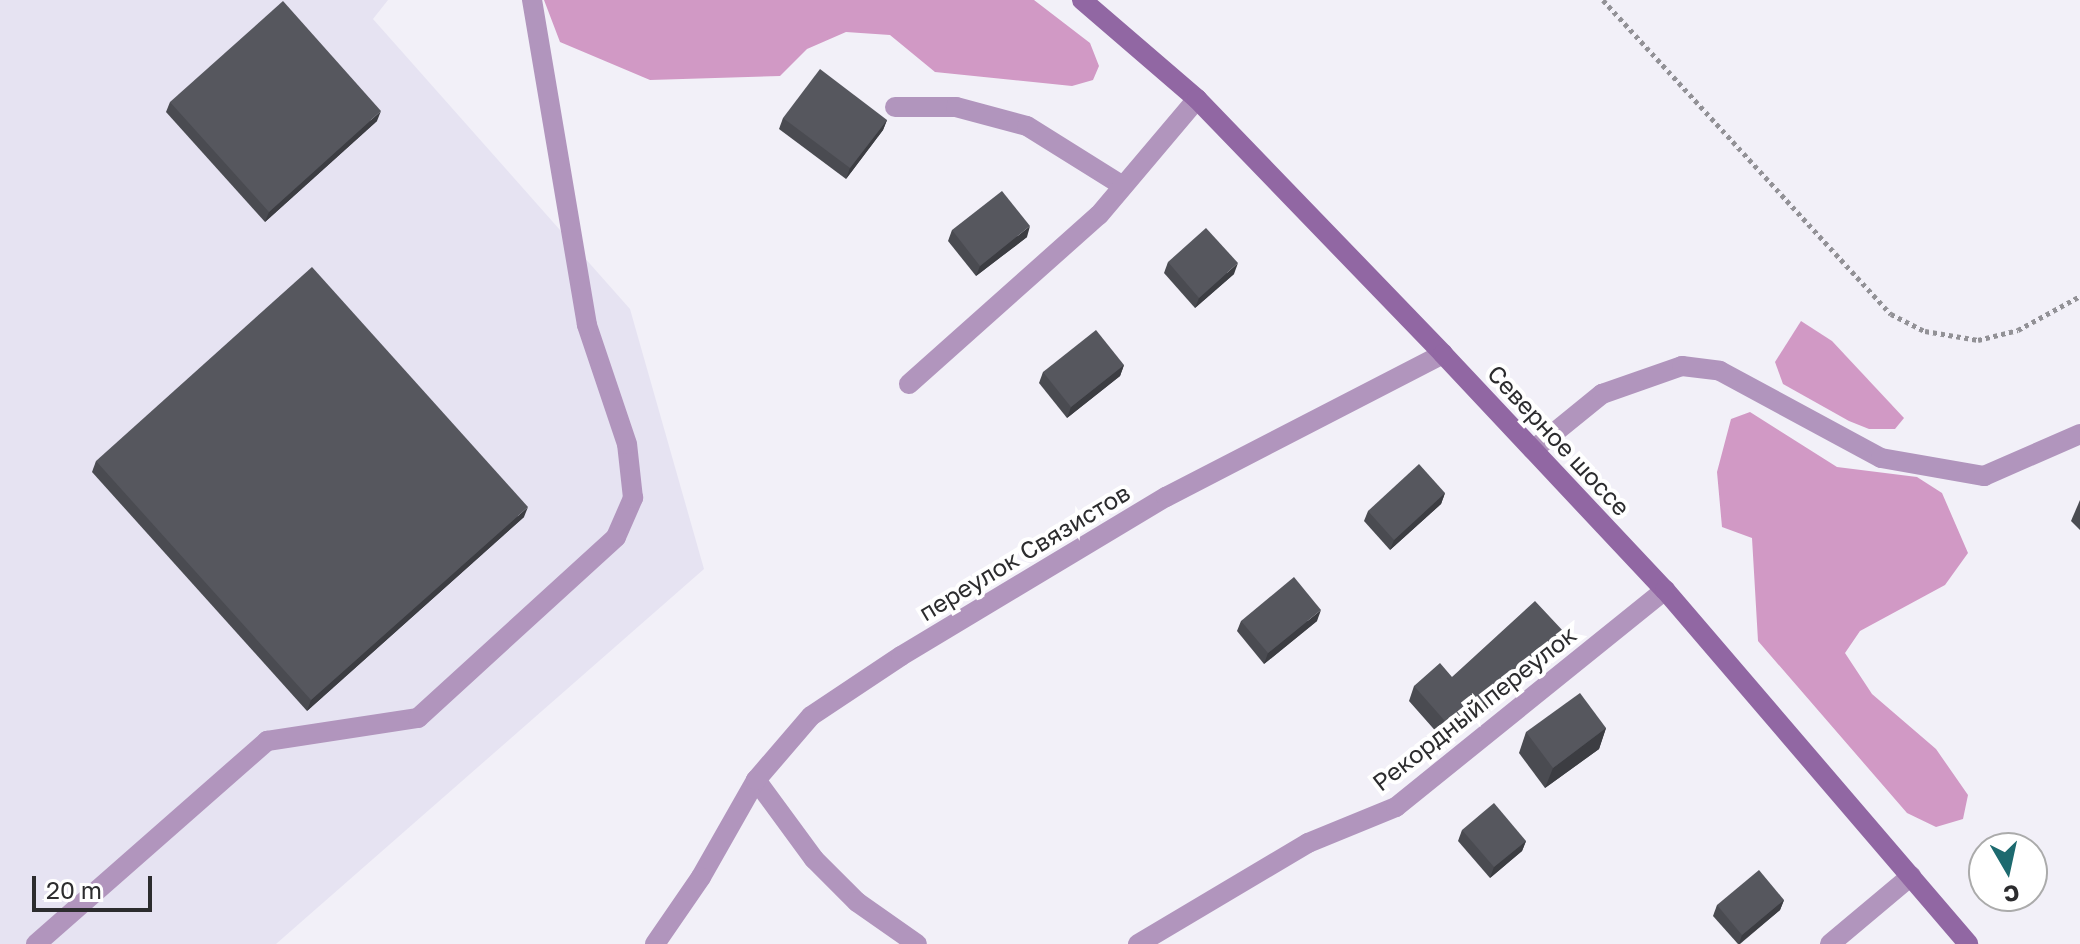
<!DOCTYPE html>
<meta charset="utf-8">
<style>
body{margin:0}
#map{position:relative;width:2080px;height:944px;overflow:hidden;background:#f2f0f8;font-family:"Golos Text",sans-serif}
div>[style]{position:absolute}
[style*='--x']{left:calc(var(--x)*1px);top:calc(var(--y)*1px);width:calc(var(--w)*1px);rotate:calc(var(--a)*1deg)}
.built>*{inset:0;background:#e6e3f2}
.forest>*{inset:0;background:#d199c5}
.path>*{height:5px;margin-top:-2.5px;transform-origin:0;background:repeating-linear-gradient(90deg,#929196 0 4px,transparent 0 8px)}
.service>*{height:20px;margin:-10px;padding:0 10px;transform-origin:10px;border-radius:10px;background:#b195bd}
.minor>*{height:20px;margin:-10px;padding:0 10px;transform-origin:10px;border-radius:10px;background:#b195bd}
.secondary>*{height:20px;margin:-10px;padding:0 10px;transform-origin:10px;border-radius:10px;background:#9167a3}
.wall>*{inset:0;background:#4a4b51}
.shaded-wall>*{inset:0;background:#3c3d42}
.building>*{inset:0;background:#56575e}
span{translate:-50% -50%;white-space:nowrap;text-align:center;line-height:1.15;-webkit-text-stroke:8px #fff;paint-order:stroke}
.street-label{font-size:24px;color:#2c2c2e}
.north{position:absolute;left:1968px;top:832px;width:80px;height:80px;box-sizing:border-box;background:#fff;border:2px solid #ababab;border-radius:50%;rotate:171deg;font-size:22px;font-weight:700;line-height:32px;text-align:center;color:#2c2c2e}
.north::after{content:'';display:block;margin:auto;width:28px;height:36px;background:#1d6a6f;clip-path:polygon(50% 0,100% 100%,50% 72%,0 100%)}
.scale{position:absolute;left:32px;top:876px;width:120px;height:36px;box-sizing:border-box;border:4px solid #2c2c2e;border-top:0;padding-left:10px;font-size:24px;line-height:28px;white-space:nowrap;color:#2c2c2e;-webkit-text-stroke:6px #fff;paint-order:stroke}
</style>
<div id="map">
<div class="built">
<div style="clip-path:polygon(0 0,388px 0,373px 19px,630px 309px,704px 569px,276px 944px,0 944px)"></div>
</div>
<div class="forest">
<div style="clip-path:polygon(544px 0,1034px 0,1090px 43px,1099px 66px,1093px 80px,1072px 86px,935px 72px,890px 35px,846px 32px,807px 49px,780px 76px,650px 80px,560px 42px)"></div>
<div style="clip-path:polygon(1801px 321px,1832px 341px,1904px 418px,1895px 429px,1869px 429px,1849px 421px,1783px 384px,1775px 362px)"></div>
<div style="clip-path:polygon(1750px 412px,1837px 467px,1917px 477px,1942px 493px,1968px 553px,1945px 585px,1860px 631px,1845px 653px,1872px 694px,1936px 749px,1968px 795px,1963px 819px,1936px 827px,1907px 813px,1758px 641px,1752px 538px,1722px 527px,1717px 472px,1731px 419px)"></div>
</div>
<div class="path">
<div style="--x:1603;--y:0;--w:426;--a:47.5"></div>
<div style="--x:1891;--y:314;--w:38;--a:27"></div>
<div style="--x:1925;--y:331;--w:54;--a:9.6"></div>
<div style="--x:1978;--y:340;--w:41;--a:-14"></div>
<div style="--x:2018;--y:330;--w:71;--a:-28.7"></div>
</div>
<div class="service">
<div style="--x:895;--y:107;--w:61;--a:0"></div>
<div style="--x:956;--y:107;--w:73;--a:15"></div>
<div style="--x:1027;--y:126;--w:113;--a:32"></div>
<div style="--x:909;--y:384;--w:254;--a:-41.7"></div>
<div style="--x:1099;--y:215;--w:152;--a:-49.8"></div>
<div style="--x:1533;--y:450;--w:89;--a:-39.1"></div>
<div style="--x:1602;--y:394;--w:85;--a:-19.3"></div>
<div style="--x:1682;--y:366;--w:38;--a:7"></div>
<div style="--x:1720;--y:371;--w:183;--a:28.4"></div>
<div style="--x:1881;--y:458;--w:105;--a:9.9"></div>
<div style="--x:1984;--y:476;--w:105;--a:-23.6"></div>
<div style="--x:756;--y:780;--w:98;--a:53.7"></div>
<div style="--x:814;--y:859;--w:61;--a:45"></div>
<div style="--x:857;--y:902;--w:73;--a:35"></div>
<div style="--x:701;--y:877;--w:112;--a:-60.4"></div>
<div style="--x:756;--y:780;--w:84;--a:-49.3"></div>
<div style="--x:811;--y:716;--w:108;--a:-33.7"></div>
<div style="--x:901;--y:656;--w:309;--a:-31"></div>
<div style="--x:1166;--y:497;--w:312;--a:-27.3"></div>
<div style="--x:36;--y:944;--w:308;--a:-41.3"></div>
<div style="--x:267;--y:741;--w:153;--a:-8.7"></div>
<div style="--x:418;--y:718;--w:268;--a:-42.4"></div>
<div style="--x:616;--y:537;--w:43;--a:-66.4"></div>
<div style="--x:633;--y:498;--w:54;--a:-96.3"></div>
<div style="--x:627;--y:444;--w:126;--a:-108.6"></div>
<div style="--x:587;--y:325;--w:330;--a:-99.6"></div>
<div style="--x:1138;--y:944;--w:198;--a:-30.7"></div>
<div style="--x:1308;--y:843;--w:95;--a:-22.2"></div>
<div style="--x:1396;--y:807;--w:346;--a:-38.9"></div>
<div style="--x:1830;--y:944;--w:106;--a:-40"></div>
</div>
<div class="minor">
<div style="--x:655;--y:944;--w:81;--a:-55.5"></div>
</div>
<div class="secondary">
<div style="--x:1082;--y:0;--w:152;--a:40.7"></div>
<div style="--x:1197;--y:99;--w:354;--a:46"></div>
<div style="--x:1443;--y:354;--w:324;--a:46.8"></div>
<div style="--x:1665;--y:590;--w:466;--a:49.4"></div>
</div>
<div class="wall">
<div style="clip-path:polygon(170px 102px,377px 121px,265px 222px,166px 112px)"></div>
<div style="clip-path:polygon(783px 118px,887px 120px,883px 130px,846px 179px,779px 129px)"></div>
<div style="clip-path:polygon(952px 230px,1027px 237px,976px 276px,948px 241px)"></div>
<div style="clip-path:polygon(1168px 262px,1234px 274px,1195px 308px,1164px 273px)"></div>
<div style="clip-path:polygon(1124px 365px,1120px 376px,1067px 418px,1039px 383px,1043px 372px)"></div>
<div style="clip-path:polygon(96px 461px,524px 517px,307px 711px,92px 472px)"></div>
<div style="clip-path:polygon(1445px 493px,1441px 504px,1390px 550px,1364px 521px,1368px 511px)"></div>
<div style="clip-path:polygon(2080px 500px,2080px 530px,2071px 521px)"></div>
<div style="clip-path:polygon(1241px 621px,1317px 621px,1264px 664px,1237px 631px)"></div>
<div style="clip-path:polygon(1559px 646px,1447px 744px,1409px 701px,1414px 686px,1452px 677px)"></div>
<div style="clip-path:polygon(1606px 728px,1599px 749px,1545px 788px,1519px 753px,1526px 732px)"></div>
<div style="clip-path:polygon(1462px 830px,1526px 841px,1522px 851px,1490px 878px,1458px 841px)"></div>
<div style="clip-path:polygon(1784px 900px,1780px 910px,1740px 944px,1738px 944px,1713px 916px,1717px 905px)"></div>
</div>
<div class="shaded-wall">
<div style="clip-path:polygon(381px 111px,377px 121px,265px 222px,269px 212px)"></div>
<div style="clip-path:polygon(887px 120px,883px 130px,846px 179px,850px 168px)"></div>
<div style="clip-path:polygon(1030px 226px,1027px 237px,976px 276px,980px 266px)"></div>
<div style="clip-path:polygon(1238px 263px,1234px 274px,1195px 308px,1199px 298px)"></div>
<div style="clip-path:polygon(1124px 365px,1120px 376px,1067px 418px,1071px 407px)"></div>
<div style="clip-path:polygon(1445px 493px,1441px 504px,1390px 550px,1394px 540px)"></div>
<div style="clip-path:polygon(528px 507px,524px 517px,307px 711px,311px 700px)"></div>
<div style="clip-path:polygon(1321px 610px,1317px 621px,1264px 664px,1268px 653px)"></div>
<div style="clip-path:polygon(1564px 632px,1559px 646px,1447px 744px,1452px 729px)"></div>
<div style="clip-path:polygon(1606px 728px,1599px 749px,1545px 788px,1553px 768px)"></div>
<div style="clip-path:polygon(1526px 841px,1522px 851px,1490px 878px,1494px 867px)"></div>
<div style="clip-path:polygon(1784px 900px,1780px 910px,1739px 944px,1742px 935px)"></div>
</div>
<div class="building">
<div style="clip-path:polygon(283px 1px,381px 111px,269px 212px,170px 102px)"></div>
<div style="clip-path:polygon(820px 69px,887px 120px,850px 168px,783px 118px)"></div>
<div style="clip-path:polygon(1002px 191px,1030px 226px,980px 266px,952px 230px)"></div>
<div style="clip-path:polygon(1206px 228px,1238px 263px,1199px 298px,1168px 262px)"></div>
<div style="clip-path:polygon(312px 267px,528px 507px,311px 700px,96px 461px)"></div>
<div style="clip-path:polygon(1096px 330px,1124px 365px,1071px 407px,1043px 372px)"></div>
<div style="clip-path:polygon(1419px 464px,1445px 493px,1394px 540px,1368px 511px)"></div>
<div style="clip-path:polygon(1294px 577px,1321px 610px,1268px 653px,1241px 621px)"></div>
<div style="clip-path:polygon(1535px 601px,1564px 632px,1452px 729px,1414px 686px,1440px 663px,1452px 677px)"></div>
<div style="clip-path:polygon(1580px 693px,1606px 728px,1553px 768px,1526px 732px)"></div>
<div style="clip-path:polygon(1494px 803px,1526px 841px,1494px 867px,1462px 830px)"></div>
<div style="clip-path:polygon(1759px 870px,1784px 900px,1742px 935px,1717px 905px)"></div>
</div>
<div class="street-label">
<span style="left:1559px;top:440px;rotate:47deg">Северное шоссе</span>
<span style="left:1024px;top:552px;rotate:-31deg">переулок Связистов</span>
<span style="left:1474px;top:708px;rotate:-38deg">Рекордный переулок</span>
</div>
<div class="north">С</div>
<div class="scale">20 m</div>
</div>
